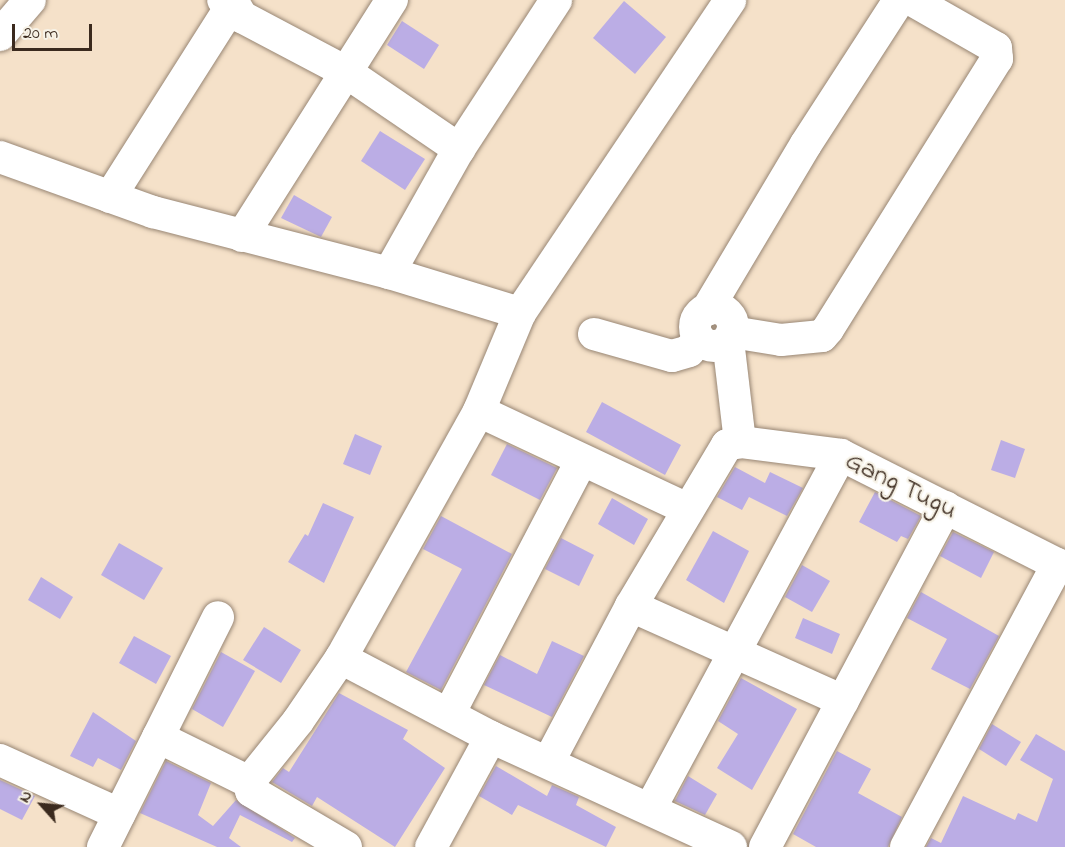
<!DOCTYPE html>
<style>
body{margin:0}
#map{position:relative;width:1065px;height:847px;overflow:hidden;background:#f5e1c9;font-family:"Indie Flower",sans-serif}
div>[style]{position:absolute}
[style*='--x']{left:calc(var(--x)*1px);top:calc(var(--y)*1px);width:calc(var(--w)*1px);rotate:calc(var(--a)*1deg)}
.building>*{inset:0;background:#bbade5}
.roads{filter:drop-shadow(0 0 2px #988674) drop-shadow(0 0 2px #988674)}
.minor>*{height:32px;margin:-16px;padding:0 16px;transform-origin:16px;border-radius:16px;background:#fff}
.minor>.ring{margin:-16px;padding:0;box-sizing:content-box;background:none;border:32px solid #fff;border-radius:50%}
span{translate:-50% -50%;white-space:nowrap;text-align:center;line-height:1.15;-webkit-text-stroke:4.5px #f7f3e8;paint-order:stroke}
.street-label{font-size:27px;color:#3b2a1e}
.north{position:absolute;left:12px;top:775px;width:60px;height:60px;-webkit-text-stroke:4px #f7f3e8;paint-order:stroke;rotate:297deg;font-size:16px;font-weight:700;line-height:24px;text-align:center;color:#3b2a1e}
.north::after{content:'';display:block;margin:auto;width:21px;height:27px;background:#3b2a1e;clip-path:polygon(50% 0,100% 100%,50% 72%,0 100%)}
.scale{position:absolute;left:12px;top:24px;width:80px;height:27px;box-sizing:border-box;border:3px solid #3b2a1e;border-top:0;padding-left:8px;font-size:18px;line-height:21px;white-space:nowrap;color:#3b2a1e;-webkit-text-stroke:4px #f7f3e8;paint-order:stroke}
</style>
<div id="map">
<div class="building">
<div style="clip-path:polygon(624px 1px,666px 37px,635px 74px,593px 38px)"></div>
<div style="clip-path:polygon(402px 21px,439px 45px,424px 69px,387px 45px)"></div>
<div style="clip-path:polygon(380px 131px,425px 159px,405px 190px,361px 161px)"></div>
<div style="clip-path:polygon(294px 195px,332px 217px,321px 237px,281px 218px)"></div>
<div style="clip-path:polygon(602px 402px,681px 445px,665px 475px,586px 432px)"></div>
<div style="clip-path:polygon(355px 434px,382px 446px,370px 475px,343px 464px)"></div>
<div style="clip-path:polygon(1001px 440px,1025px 449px,1015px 478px,991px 470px)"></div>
<div style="clip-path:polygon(507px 444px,557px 468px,540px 500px,491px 475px)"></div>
<div style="clip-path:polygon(735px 467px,765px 483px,770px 472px,803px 488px,787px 516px,749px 497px,742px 510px,717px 497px)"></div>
<div style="clip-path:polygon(875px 492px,921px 516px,908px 539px,901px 536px,897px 542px,859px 522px)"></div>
<div style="clip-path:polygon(612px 498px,648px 519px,634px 545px,598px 524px)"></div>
<div style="clip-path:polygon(323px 503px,354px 517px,324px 583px,288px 562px,305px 534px,308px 536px)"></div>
<div style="clip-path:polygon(441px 516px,512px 554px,441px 690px,406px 672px,462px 569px,423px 549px)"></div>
<div style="clip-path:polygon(713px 531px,749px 551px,724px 603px,686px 580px)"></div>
<div style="clip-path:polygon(953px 532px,994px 552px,981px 578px,940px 556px)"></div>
<div style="clip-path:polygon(561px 538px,594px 555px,579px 586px,545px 569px)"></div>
<div style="clip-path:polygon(119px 543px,163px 568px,144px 600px,101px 575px)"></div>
<div style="clip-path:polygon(802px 565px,830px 581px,812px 612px,785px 597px)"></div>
<div style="clip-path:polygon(41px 577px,73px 597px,60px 619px,28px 600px)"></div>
<div style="clip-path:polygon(921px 592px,999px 636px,970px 689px,931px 669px,947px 639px,907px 618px)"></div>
<div style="clip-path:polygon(803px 618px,840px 634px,832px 654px,795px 638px)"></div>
<div style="clip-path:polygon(264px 627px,301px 650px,281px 683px,243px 660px)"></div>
<div style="clip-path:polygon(134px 636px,171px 656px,156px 684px,119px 663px)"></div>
<div style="clip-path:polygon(552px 641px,584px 656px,552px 717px,484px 685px,500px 655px,537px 674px)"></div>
<div style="clip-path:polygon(221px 652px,255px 671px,223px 727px,192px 709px)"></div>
<div style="clip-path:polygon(741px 678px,797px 709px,752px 790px,717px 768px,738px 734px,718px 721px)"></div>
<div style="clip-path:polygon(339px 693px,408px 730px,403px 739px,445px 768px,395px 847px,317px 797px,312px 806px,272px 782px,283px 768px,289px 772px)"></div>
<div style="clip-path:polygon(93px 712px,136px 741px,121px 770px,98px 758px,93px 767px,70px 756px)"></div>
<div style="clip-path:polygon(992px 724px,1021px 742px,1006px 766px,979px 749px)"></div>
<div style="clip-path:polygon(1036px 734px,1065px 751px,1065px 847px,926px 847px,931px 838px,941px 843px,963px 796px,1015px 820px,1018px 813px,1037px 822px,1053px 779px,1020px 760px)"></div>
<div style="clip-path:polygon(837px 751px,871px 769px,858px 793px,902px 817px,888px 847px,816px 847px,793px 834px)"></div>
<div style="clip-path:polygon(166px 761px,211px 783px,198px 815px,213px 826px,236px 800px,295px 838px,292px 842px,240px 815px,229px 838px,241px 847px,217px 847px,140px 813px)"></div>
<div style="clip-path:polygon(496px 766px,547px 796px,552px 785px,579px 797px,576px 805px,616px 827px,606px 847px,518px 805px,512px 815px,479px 796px)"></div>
<div style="clip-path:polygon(688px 776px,717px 794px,705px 815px,675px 801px)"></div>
<div style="clip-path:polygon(0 780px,35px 796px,22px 820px,0 809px)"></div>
</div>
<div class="roads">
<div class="minor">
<div style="--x:232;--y:0;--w:20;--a:60"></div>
<div style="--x:242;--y:17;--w:118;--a:27.9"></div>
<div style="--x:346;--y:72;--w:137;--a:34.3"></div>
<div style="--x:0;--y:35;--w:46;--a:-49.4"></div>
<div style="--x:0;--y:157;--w:163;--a:19.8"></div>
<div style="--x:153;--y:212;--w:244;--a:14.5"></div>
<div style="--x:389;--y:273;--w:137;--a:17"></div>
<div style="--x:110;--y:197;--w:227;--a:-57.6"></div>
<div style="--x:232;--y:5;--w:10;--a:-151"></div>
<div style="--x:242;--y:236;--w:280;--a:-57.6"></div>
<div style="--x:389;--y:273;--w:142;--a:-60.6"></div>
<div style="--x:459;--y:149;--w:178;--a:-56.9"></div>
<div class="ring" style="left:695px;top:308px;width:6px;height:6px"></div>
<div style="--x:707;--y:310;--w:193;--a:-59.2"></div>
<div style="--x:806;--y:144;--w:171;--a:-57.1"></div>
<div style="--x:732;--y:332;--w:50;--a:9.3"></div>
<div style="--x:781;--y:340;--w:41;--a:-5.6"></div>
<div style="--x:822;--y:336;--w:9;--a:-49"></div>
<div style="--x:828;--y:329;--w:319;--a:-58"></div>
<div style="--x:997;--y:59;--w:11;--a:-95"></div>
<div style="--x:996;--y:48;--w:97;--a:-150.3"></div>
<div style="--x:594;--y:334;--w:81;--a:15.8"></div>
<div style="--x:672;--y:356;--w:18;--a:-16"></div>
<div style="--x:689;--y:351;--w:16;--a:-52"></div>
<div style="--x:728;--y:340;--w:103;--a:83.3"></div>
<div style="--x:479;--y:411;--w:230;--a:25.2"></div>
<div style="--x:631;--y:606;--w:232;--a:24.1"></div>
<div style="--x:341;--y:658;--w:170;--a:27.8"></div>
<div style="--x:491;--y:737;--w:264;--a:24.6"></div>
<div style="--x:449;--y:714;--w:285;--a:-62.4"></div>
<div style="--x:158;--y:737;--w:102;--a:26.3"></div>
<div style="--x:0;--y:760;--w:131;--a:24.4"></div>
<div style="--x:549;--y:761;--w:175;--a:-62.1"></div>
<div style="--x:631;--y:606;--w:187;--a:-59.2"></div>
<div style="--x:727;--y:445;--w:13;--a:-13"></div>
<div style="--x:740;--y:442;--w:102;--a:7.3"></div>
<div style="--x:841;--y:455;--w:251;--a:26.8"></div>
<div style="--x:650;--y:809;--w:402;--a:-61.7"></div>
<div style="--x:103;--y:847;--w:257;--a:-63.4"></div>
<div style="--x:346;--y:847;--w:110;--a:-149.5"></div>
<div style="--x:251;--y:791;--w:9;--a:-103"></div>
<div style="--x:249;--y:782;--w:78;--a:-51.2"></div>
<div style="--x:298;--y:721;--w:76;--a:-55.7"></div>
<div style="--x:341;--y:658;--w:283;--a:-60.8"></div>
<div style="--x:479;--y:411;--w:106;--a:-67.3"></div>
<div style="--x:520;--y:313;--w:377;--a:-56.1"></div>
<div style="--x:431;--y:847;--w:125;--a:-61.4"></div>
<div style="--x:765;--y:847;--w:385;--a:-62"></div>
<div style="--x:906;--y:847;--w:321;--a:-61.8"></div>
</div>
</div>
<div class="street-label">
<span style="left:901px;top:486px;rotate:26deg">Gang Tugu</span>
</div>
<div class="north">N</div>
<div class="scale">20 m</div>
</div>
